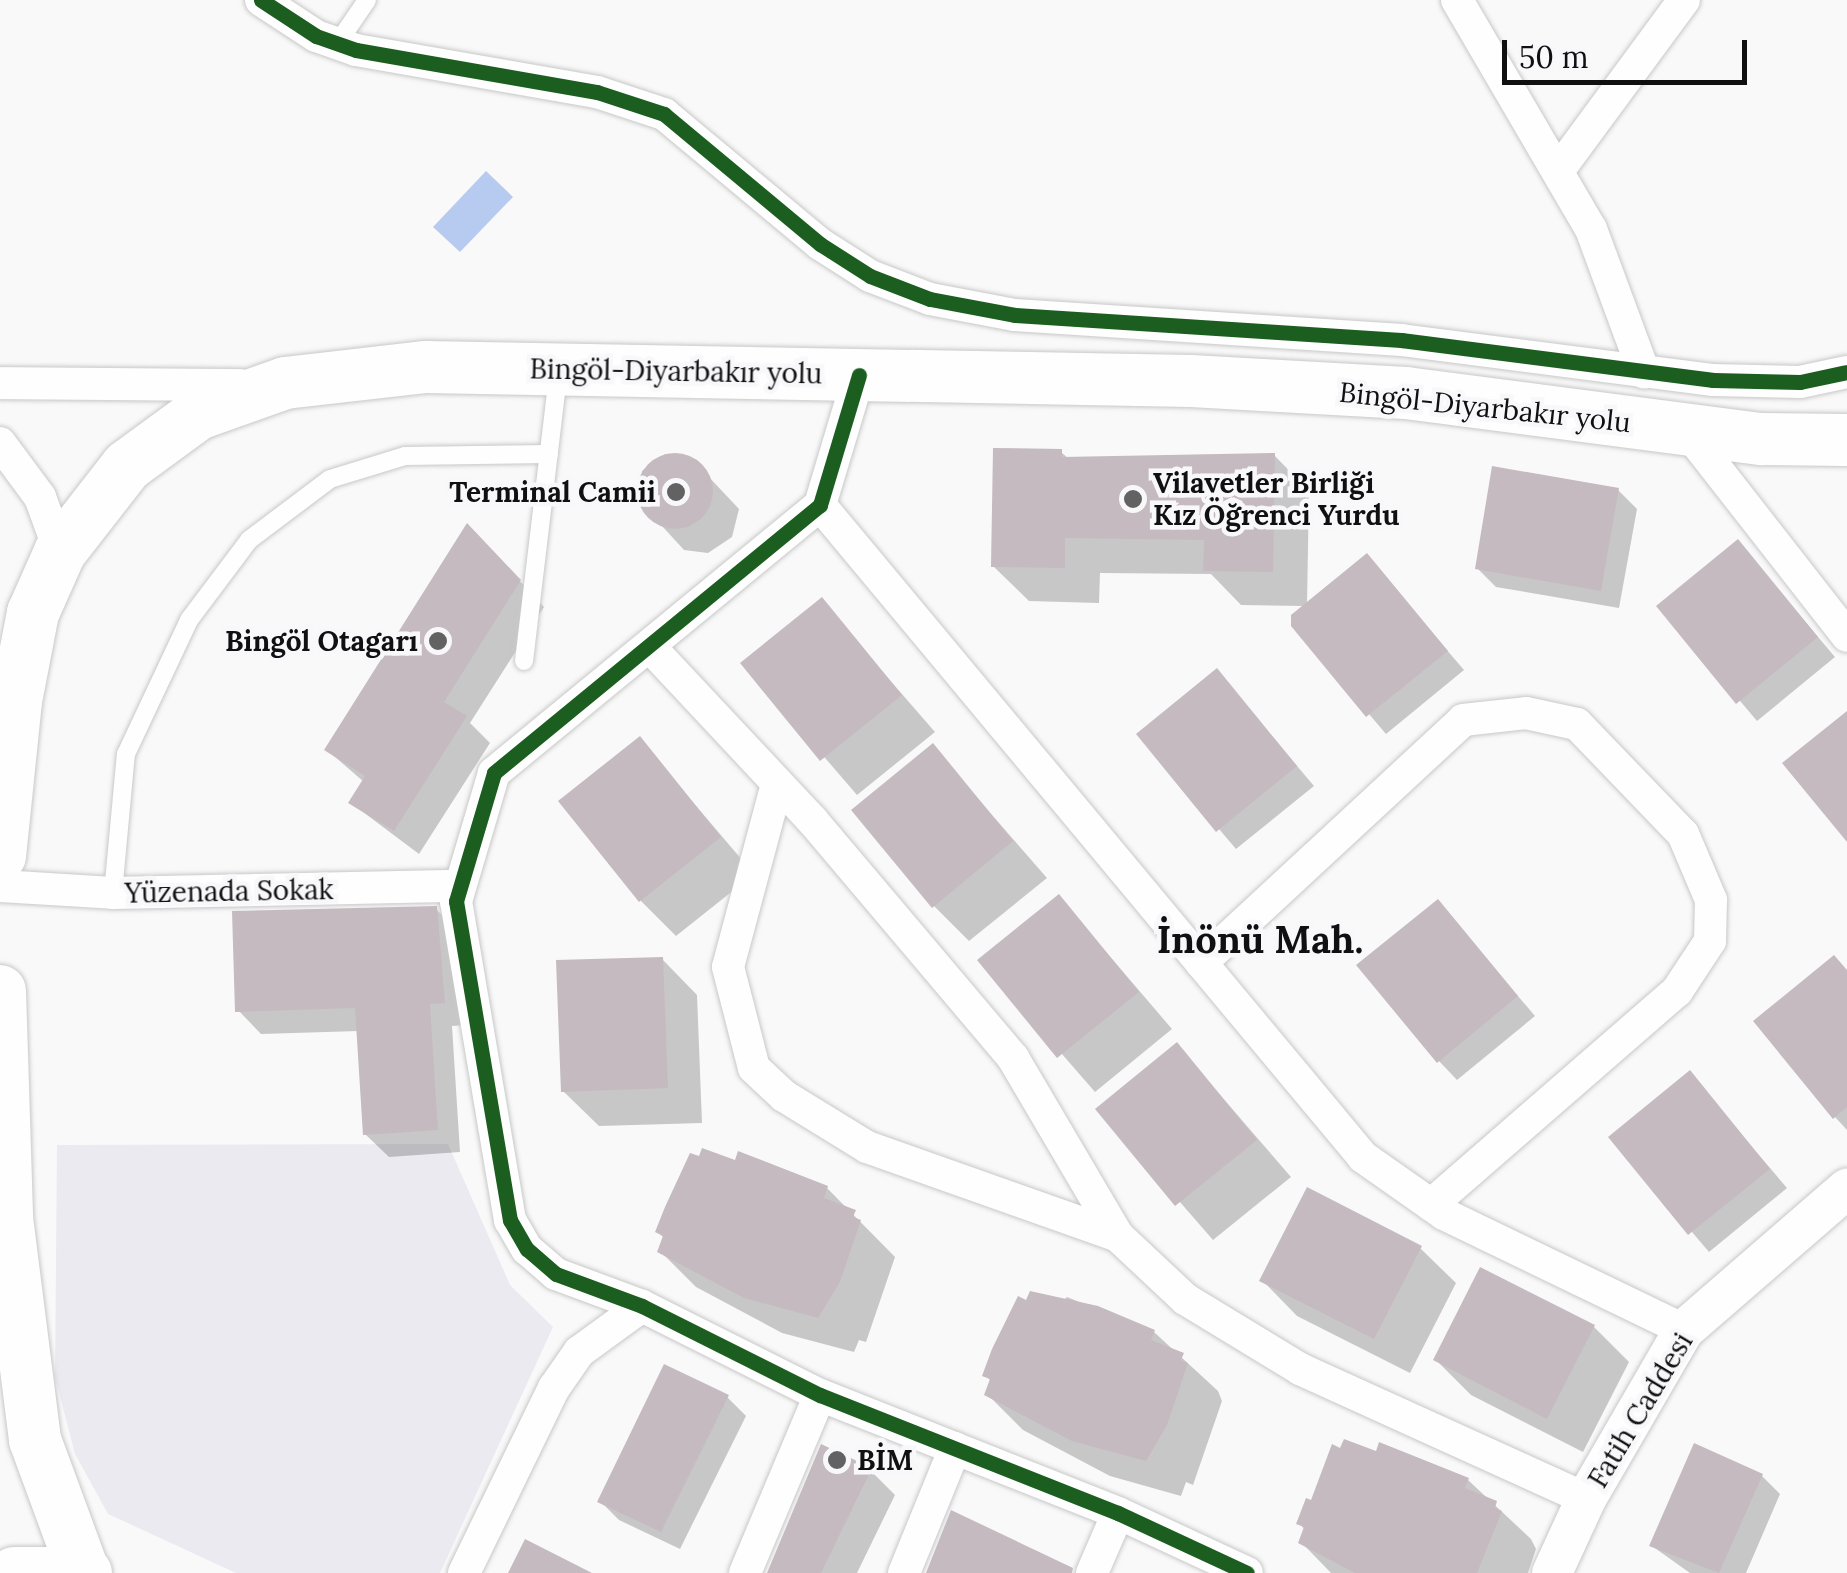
<!DOCTYPE html>
<meta charset="utf-8">
<style>
body{margin:0}
#map{position:relative;width:1847px;height:1573px;overflow:hidden;background:#f9f9fa;font-family:Lora,serif}
div>[style]{position:absolute}
[style*='--x']{left:calc(var(--x)*1px);top:calc(var(--y)*1px);width:calc(var(--w)*1px);rotate:calc(var(--a)*1deg)}
.built>*{inset:0;background:#ebeaf0}
.water>*{inset:0;background:#b7caf0}
.shadow>*{inset:0;background:#0003}
.building>*{inset:0;background:#c4bac0}
.round{border-radius:50%}
.roads{filter:drop-shadow(0 0 2px #c8c8c8) drop-shadow(0 0 2px #c8c8c8)}
.service>*{height:18px;margin:-9px;padding:0 9px;transform-origin:9px;border-radius:9px;background:#fefefe}
.minor>*{height:32px;margin:-16px;padding:0 16px;transform-origin:16px;border-radius:16px;background:#fefefe}
.tertiary>*{height:40px;margin:-20px;padding:0 20px;transform-origin:20px;border-radius:20px;background:#fefefe}
.primary>*{height:52px;margin:-26px;padding:0 26px;transform-origin:26px;border-radius:26px;background:#fefefe}
.cycleway>*{height:15px;margin:-7.5px;padding:0 7.5px;transform-origin:7.5px;border-radius:7.5px;background:#1b5e20}
.dots>*{width:28px;height:28px;translate:-50% -50%;box-sizing:border-box;border:5px solid #f8f8fb;border-radius:50%}
span{translate:-50% -50%;white-space:nowrap;text-align:center;line-height:1.15;-webkit-text-stroke:9px #f8f8fb;paint-order:stroke}
.street-label{font-size:28px;color:#111011}
.poi-label{font-size:28px;color:#111011;font-weight:700}
.left{translate:0 -50%;text-align:left}
.right{translate:-100% -50%;text-align:right}
.district-label{font-size:38px;color:#111011;font-weight:700}
.scale{position:absolute;left:1502px;top:40px;width:245px;height:45px;box-sizing:border-box;border:5px solid #111011;border-top:0;padding-left:12px;font-size:30px;line-height:35px;white-space:nowrap;color:#111011;-webkit-text-stroke:8px #f8f8fb;paint-order:stroke}
</style>
<div id="map">
<div class="built">
<div style="clip-path:polygon(448px 1144px,510px 1285px,553px 1327px,440px 1573px,236px 1573px,108px 1514px,75px 1454px,55px 1377px,57px 1145px)"></div>
</div>
<div class="water">
<div style="clip-path:polygon(486px 171px,513px 197px,460px 252px,433px 227px)"></div>
</div>
<div class="shadow">
<div style="clip-path:polygon(1061px 452px,1069px 459px,1274px 455px,1309px 491px,1307px 605px,1367px 557px,1464px 670px,1386px 734px,1293px 625px,1306px 606px,1241px 605px,1211px 574px,1100px 573px,1099px 603px,1029px 601px,993px 566px)"></div>
<div style="clip-path:polygon(665px 454px,692px 459px,739px 509px,732px 537px,708px 553px,684px 550px,640px 502px,642px 471px)"></div>
<div style="clip-path:polygon(1618px 490px,1637px 509px,1619px 608px,1496px 587px,1477px 568px)"></div>
<div style="clip-path:polygon(1738px 542px,1835px 657px,1757px 721px,1660px 606px)"></div>
<div style="clip-path:polygon(492px 551px,544px 607px,470px 723px,490px 743px,419px 854px,351px 803px,364px 782px,327px 750px)"></div>
<div style="clip-path:polygon(821px 601px,935px 732px,857px 795px,744px 664px)"></div>
<div style="clip-path:polygon(1217px 671px,1314px 786px,1236px 849px,1139px 735px)"></div>
<div style="clip-path:polygon(640px 740px,754px 874px,676px 936px,641px 901px)"></div>
<div style="clip-path:polygon(933px 747px,1047px 878px,969px 941px,934px 906px)"></div>
<div style="clip-path:polygon(1059px 897px,1172px 1029px,1095px 1092px,981px 961px)"></div>
<div style="clip-path:polygon(1438px 902px,1535px 1016px,1457px 1080px,1439px 1061px)"></div>
<div style="clip-path:polygon(436px 909px,459px 932px,467px 1025px,452px 1026px,460px 1152px,389px 1157px,365px 1134px,359px 1031px,261px 1034px,238px 1010px)"></div>
<div style="clip-path:polygon(662px 959px,697px 995px,702px 1123px,599px 1126px,563px 1091px)"></div>
<div style="clip-path:polygon(1847px 971px,1847px 1130px,1835px 1117px)"></div>
<div style="clip-path:polygon(1177px 1045px,1291px 1177px,1213px 1240px,1099px 1109px)"></div>
<div style="clip-path:polygon(1690px 1074px,1787px 1188px,1709px 1252px,1612px 1138px)"></div>
<div style="clip-path:polygon(827px 1188px,895px 1257px,866px 1342px,859px 1340px,854px 1352px,782px 1333px,696px 1287px,660px 1251px,664px 1238px,658px 1232px)"></div>
<div style="clip-path:polygon(1420px 1248px,1456px 1283px,1410px 1373px,1297px 1316px,1262px 1280px)"></div>
<div style="clip-path:polygon(1067px 1297px,1154px 1332px,1218px 1391px,1222px 1401px,1193px 1485px,1186px 1482px,1181px 1496px,1110px 1476px,1023px 1430px,987px 1394px,992px 1382px,985px 1375px)"></div>
<div style="clip-path:polygon(1594px 1327px,1629px 1362px,1583px 1452px,1471px 1395px,1436px 1360px)"></div>
<div style="clip-path:polygon(727px 1397px,746px 1416px,680px 1549px,619px 1520px,600px 1501px)"></div>
<div style="clip-path:polygon(870px 1470px,895px 1495px,857px 1573px,771px 1573px)"></div>
<div style="clip-path:polygon(1762px 1476px,1780px 1494px,1746px 1573px,1690px 1573px,1652px 1546px)"></div>
<div style="clip-path:polygon(1468px 1480px,1531px 1539px,1536px 1549px,1528px 1573px,1331px 1573px,1301px 1542px,1305px 1530px,1299px 1523px)"></div>
</div>
<div class="building">
<div style="clip-path:polygon(993px 448px,1062px 449px,1062px 457px,1275px 453px,1273px 572px,1203px 571px,1204px 540px,1065px 538px,1065px 568px,991px 567px)"></div>
<div class="round" style="left:637px;top:453px;width:76px;height:76px"></div>
<div style="clip-path:polygon(1492px 466px,1619px 488px,1601px 591px,1475px 569px)"></div>
<div style="clip-path:polygon(467px 523px,521px 580px,444px 702px,467px 716px,394px 831px,348px 803px,365px 776px,324px 750px)"></div>
<div style="clip-path:polygon(1738px 539px,1818px 637px,1736px 704px,1656px 606px)"></div>
<div style="clip-path:polygon(1367px 553px,1448px 651px,1366px 717px,1291px 626px,1291px 615px)"></div>
<div style="clip-path:polygon(822px 597px,902px 695px,820px 761px,740px 663px)"></div>
<div style="clip-path:polygon(1217px 668px,1297px 766px,1216px 832px,1136px 734px)"></div>
<div style="clip-path:polygon(1847px 711px,1847px 842px,1782px 763px)"></div>
<div style="clip-path:polygon(640px 736px,721px 837px,639px 902px,558px 801px)"></div>
<div style="clip-path:polygon(933px 743px,1013px 841px,932px 908px,851px 810px)"></div>
<div style="clip-path:polygon(1059px 894px,1139px 992px,1057px 1058px,977px 960px)"></div>
<div style="clip-path:polygon(1438px 899px,1518px 996px,1437px 1063px,1356px 965px)"></div>
<div style="clip-path:polygon(437px 906px,445px 1003px,430px 1004px,438px 1130px,363px 1135px,355px 1008px,235px 1012px,232px 911px)"></div>
<div style="clip-path:polygon(1834px 955px,1847px 970px,1847px 1107px,1833px 1119px,1753px 1021px)"></div>
<div style="clip-path:polygon(663px 957px,668px 1088px,561px 1092px,556px 960px)"></div>
<div style="clip-path:polygon(1177px 1042px,1257px 1140px,1175px 1206px,1095px 1109px)"></div>
<div style="clip-path:polygon(1690px 1070px,1770px 1169px,1688px 1235px,1608px 1137px)"></div>
<div style="clip-path:polygon(702px 1148px,735px 1160px,738px 1151px,828px 1186px,824px 1198px,856px 1210px,853px 1217px,861px 1220px,840px 1282px,818px 1318px,744px 1298px,657px 1252px,663px 1236px,655px 1232px,665px 1207px,690px 1153px,699px 1156px)"></div>
<div style="clip-path:polygon(1307px 1187px,1422px 1246px,1374px 1339px,1259px 1281px)"></div>
<div style="clip-path:polygon(1480px 1267px,1595px 1325px,1547px 1419px,1433px 1360px)"></div>
<div style="clip-path:polygon(1030px 1291px,1098px 1306px,1155px 1330px,1151px 1340px,1184px 1353px,1181px 1360px,1188px 1363px,1167px 1425px,1146px 1461px,1072px 1441px,984px 1395px,990px 1379px,982px 1376px,992px 1349px,1018px 1296px,1026px 1300px)"></div>
<div style="clip-path:polygon(664px 1364px,729px 1395px,661px 1532px,597px 1502px)"></div>
<div style="clip-path:polygon(1344px 1439px,1376px 1451px,1379px 1442px,1469px 1478px,1465px 1488px,1497px 1501px,1495px 1508px,1502px 1511px,1477px 1573px,1355px 1573px,1298px 1543px,1304px 1527px,1296px 1524px,1306px 1498px,1311px 1500px,1332px 1444px,1340px 1448px)"></div>
<div style="clip-path:polygon(1694px 1443px,1763px 1474px,1719px 1573px,1649px 1546px)"></div>
<div style="clip-path:polygon(821px 1444px,872px 1468px,821px 1573px,767px 1573px)"></div>
<div style="clip-path:polygon(951px 1510px,1073px 1568px,1072px 1573px,926px 1573px)"></div>
<div style="clip-path:polygon(525px 1539px,592px 1573px,508px 1573px)"></div>
</div>
<div class="roads">
<div class="service">
<div style="--x:337;--y:44;--w:53;--a:-55.7"></div>
<div style="--x:524;--y:661;--w:288;--a:-83.2"></div>
<div style="--x:113;--y:893;--w:140;--a:-84.7"></div>
<div style="--x:126;--y:754;--w:148;--a:-64.8"></div>
<div style="--x:189;--y:620;--w:100;--a:-53.1"></div>
<div style="--x:249;--y:540;--w:101;--a:-37"></div>
<div style="--x:330;--y:479;--w:78;--a:-17"></div>
<div style="--x:405;--y:456;--w:144;--a:-0.8"></div>
</div>
<div class="minor">
<div style="--x:261;--y:0;--w:66;--a:33.2"></div>
<div style="--x:316;--y:36;--w:42;--a:19.3"></div>
<div style="--x:356;--y:50;--w:245;--a:9.9"></div>
<div style="--x:597;--y:92;--w:71;--a:18.2"></div>
<div style="--x:664;--y:114;--w:203;--a:39.8"></div>
<div style="--x:820;--y:244;--w:59;--a:32.6"></div>
<div style="--x:870;--y:276;--w:64;--a:21"></div>
<div style="--x:930;--y:299;--w:86;--a:10.7"></div>
<div style="--x:1015;--y:315;--w:387;--a:3.7"></div>
<div style="--x:1401;--y:340;--w:315;--a:7.3"></div>
<div style="--x:1713;--y:380;--w:87;--a:1.3"></div>
<div style="--x:1800;--y:382;--w:48;--a:-12"></div>
<div style="--x:1457;--y:0;--w:265;--a:59.7"></div>
<div style="--x:1591;--y:229;--w:153;--a:69.7"></div>
<div style="--x:1558;--y:171;--w:212;--a:-53.6"></div>
<div style="--x:859;--y:375;--w:136;--a:106.7"></div>
<div style="--x:820;--y:505;--w:422;--a:140.6"></div>
<div style="--x:494;--y:773;--w:134;--a:106.5"></div>
<div style="--x:456;--y:901;--w:324;--a:80.4"></div>
<div style="--x:510;--y:1220;--w:34;--a:60"></div>
<div style="--x:527;--y:1249;--w:38;--a:41"></div>
<div style="--x:556;--y:1274;--w:92;--a:20.4"></div>
<div style="--x:642;--y:1306;--w:199;--a:26.6"></div>
<div style="--x:820;--y:1395;--w:321;--a:21.6"></div>
<div style="--x:1118;--y:1513;--w:142;--a:24.9"></div>
<div style="--x:0;--y:383;--w:240;--a:0.5"></div>
<div style="--x:1687;--y:431;--w:260;--a:52"></div>
<div style="--x:0;--y:443;--w:67;--a:53.5"></div>
<div style="--x:40;--y:497;--w:59;--a:70"></div>
<div style="--x:820;--y:505;--w:849;--a:50.21"></div>
<div style="--x:1363;--y:1157;--w:99;--a:35.1"></div>
<div style="--x:1444;--y:1214;--w:267;--a:25.8"></div>
<div style="--x:651;--y:648;--w:236;--a:46.9"></div>
<div style="--x:812;--y:820;--w:312;--a:49.8"></div>
<div style="--x:1013;--y:1058;--w:207;--a:59.5"></div>
<div style="--x:1118;--y:1236;--w:92;--a:43.2"></div>
<div style="--x:1185;--y:1299;--w:135;--a:31.3"></div>
<div style="--x:1300;--y:1369;--w:314;--a:24.4"></div>
<div style="--x:777;--y:784;--w:189;--a:105"></div>
<div style="--x:728;--y:967;--w:104;--a:75.6"></div>
<div style="--x:754;--y:1068;--w:41;--a:43"></div>
<div style="--x:784;--y:1096;--w:97;--a:31.6"></div>
<div style="--x:867;--y:1147;--w:266;--a:19.5"></div>
<div style="--x:0;--y:886;--w:113;--a:3.5"></div>
<div style="--x:113;--y:893;--w:346;--a:-1.2"></div>
<div style="--x:1201;--y:963;--w:357;--a:-42.8"></div>
<div style="--x:1463;--y:720;--w:63;--a:-6.3"></div>
<div style="--x:1526;--y:713;--w:52;--a:12.2"></div>
<div style="--x:1577;--y:724;--w:153;--a:46.1"></div>
<div style="--x:1683;--y:834;--w:72;--a:67"></div>
<div style="--x:1711;--y:900;--w:41;--a:91.4"></div>
<div style="--x:1710;--y:941;--w:60;--a:123.4"></div>
<div style="--x:1677;--y:991;--w:326;--a:139"></div>
<div style="--x:464;--y:1573;--w:206;--a:-64.1"></div>
<div style="--x:554;--y:1388;--w:44;--a:-55.2"></div>
<div style="--x:579;--y:1352;--w:78;--a:-36.1"></div>
<div style="--x:745;--y:1573;--w:193;--a:-67.2"></div>
<div style="--x:904;--y:1573;--w:135;--a:-67.8"></div>
<div style="--x:1092;--y:1573;--w:65;--a:-66.6"></div>
</div>
<div class="tertiary">
<div style="--x:1552;--y:1573;--w:81;--a:-65.3"></div>
<div style="--x:1586;--y:1499;--w:195;--a:-59.9"></div>
<div style="--x:1684;--y:1330;--w:216;--a:-40.9"></div>
</div>
<div class="primary">
<div style="--x:0;--y:856;--w:156;--a:-84.1"></div>
<div style="--x:16;--y:701;--w:90;--a:-79.1"></div>
<div style="--x:33;--y:613;--w:67;--a:-66.1"></div>
<div style="--x:60;--y:552;--w:109;--a:-52.1"></div>
<div style="--x:127;--y:466;--w:88;--a:-36.2"></div>
<div style="--x:198;--y:414;--w:92;--a:-19.6"></div>
<div style="--x:285;--y:383;--w:142;--a:-6.5"></div>
<div style="--x:426;--y:367;--w:765;--a:1.05"></div>
<div style="--x:1191;--y:381;--w:215;--a:3.2"></div>
<div style="--x:1406;--y:393;--w:359;--a:7.4"></div>
<div style="--x:1762;--y:439;--w:85;--a:0.7"></div>
<div style="--x:0;--y:991;--w:227;--a:88.2"></div>
<div style="--x:7;--y:1218;--w:224;--a:82.8"></div>
<div style="--x:35;--y:1440;--w:142;--a:69.8"></div>
<div style="--x:14;--y:1573;--w:72;--a:0"></div>
</div>
</div>
<div class="cycleway">
<div style="--x:261;--y:0;--w:66;--a:33.2"></div>
<div style="--x:316;--y:36;--w:42;--a:19.3"></div>
<div style="--x:356;--y:50;--w:245;--a:9.9"></div>
<div style="--x:597;--y:92;--w:71;--a:18.2"></div>
<div style="--x:664;--y:114;--w:203;--a:39.8"></div>
<div style="--x:820;--y:244;--w:59;--a:32.6"></div>
<div style="--x:870;--y:276;--w:64;--a:21"></div>
<div style="--x:930;--y:299;--w:86;--a:10.7"></div>
<div style="--x:1015;--y:315;--w:387;--a:3.7"></div>
<div style="--x:1401;--y:340;--w:315;--a:7.3"></div>
<div style="--x:1713;--y:380;--w:87;--a:1.3"></div>
<div style="--x:1800;--y:382;--w:48;--a:-12"></div>
<div style="--x:859;--y:375;--w:136;--a:106.7"></div>
<div style="--x:820;--y:505;--w:422;--a:140.6"></div>
<div style="--x:494;--y:773;--w:134;--a:106.5"></div>
<div style="--x:456;--y:901;--w:324;--a:80.4"></div>
<div style="--x:510;--y:1220;--w:34;--a:60"></div>
<div style="--x:527;--y:1249;--w:38;--a:41"></div>
<div style="--x:556;--y:1274;--w:92;--a:20.4"></div>
<div style="--x:642;--y:1306;--w:199;--a:26.6"></div>
<div style="--x:820;--y:1395;--w:321;--a:21.6"></div>
<div style="--x:1118;--y:1513;--w:142;--a:24.9"></div>
</div>
<div class="dots">
<div style="left:676px;top:492px;background:#626263"></div>
<div style="left:1133px;top:499px;background:#626263"></div>
<div style="left:438px;top:641px;background:#626263"></div>
<div style="left:837px;top:1460px;background:#626263"></div>
</div>
<div class="street-label">
<span style="left:676px;top:371px;rotate:1deg">Bingöl-Diyarbakır yolu</span>
<span style="left:1485px;top:407px;rotate:6deg">Bingöl-Diyarbakır yolu</span>
<span style="left:229px;top:891px;rotate:-1deg">Yüzenada Sokak</span>
<span style="left:1640px;top:1410px;rotate:-59deg">Fatih Caddesi</span>
</div>
<div class="poi-label">
<span class="left" style="left:1153px;top:499px">Vilayetler Birliği<br>Kız Öğrenci Yurdu</span>
<span class="right" style="left:656px;top:492px">Terminal Camii</span>
<span class="right" style="left:418px;top:641px">Bingöl Otagarı</span>
<span class="left" style="left:857px;top:1460px">BİM</span>
</div>
<div class="district-label">
<span style="left:1260px;top:940px">İnönü Mah.</span>
</div>
<div class="scale">50 m</div>
</div>
